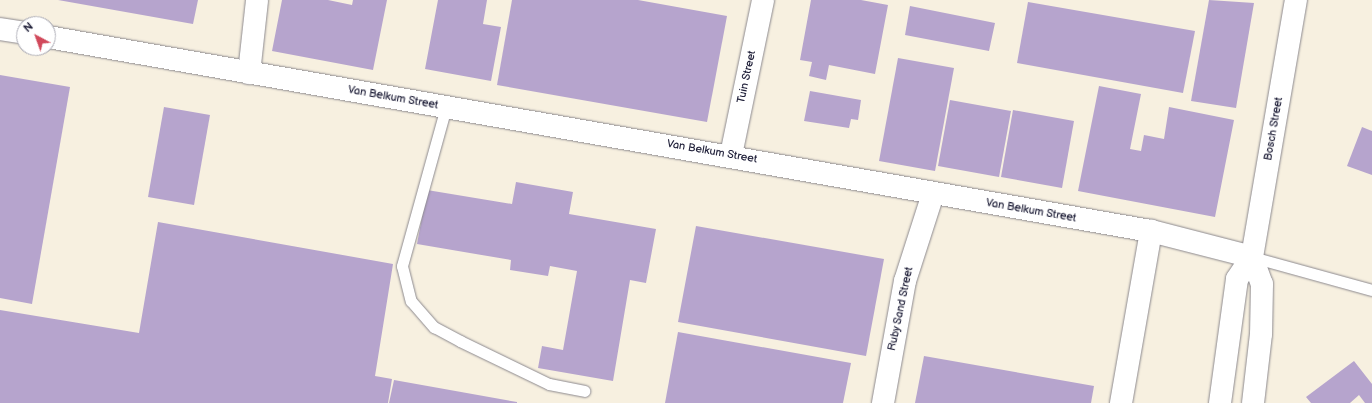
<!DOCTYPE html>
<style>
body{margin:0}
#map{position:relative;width:1372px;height:403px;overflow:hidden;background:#f7f0e0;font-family:"Balsamiq Sans",sans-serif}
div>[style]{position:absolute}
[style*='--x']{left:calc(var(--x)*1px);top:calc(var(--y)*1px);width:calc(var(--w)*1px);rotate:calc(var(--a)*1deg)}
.building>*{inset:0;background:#b6a4cd}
.roads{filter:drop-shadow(0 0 1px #8c898e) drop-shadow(0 0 1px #8c898e)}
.service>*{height:11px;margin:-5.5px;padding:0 5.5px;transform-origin:5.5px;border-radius:5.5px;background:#fff}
.minor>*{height:22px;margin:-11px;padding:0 11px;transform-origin:11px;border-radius:11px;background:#fff}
span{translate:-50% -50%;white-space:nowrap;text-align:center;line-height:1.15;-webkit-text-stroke:3px #fff;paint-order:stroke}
.street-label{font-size:11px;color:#22223b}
.north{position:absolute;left:16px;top:16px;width:40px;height:40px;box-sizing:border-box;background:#fff;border:1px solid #a7a7b1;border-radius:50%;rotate:319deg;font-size:11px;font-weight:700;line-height:16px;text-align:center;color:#22223b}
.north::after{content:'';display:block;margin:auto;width:14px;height:18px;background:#d1495b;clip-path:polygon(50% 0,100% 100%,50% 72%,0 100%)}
</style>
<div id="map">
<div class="building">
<div style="clip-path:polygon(58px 0,198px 0,193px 24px)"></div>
<div style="clip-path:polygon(282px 0,328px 0,352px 5px,353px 0,387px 0,373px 70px,272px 51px)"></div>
<div style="clip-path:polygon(438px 0,487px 0,483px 24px,501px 27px,491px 81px,425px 69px)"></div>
<div style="clip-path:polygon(512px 0,638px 0,727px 16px,707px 122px,497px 85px)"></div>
<div style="clip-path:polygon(811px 0,861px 0,888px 5px,875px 74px,829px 65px,826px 80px,809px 76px,812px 62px,800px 60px)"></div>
<div style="clip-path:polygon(1209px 0,1254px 3px,1236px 108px,1191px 101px)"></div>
<div style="clip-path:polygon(1028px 2px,1195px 31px,1183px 93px,1017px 63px)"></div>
<div style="clip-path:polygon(910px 6px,995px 23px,989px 51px,905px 35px)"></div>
<div style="clip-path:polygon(898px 58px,954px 68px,935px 171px,879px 161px)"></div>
<div style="clip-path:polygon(0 75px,70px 87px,32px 304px,0 298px)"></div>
<div style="clip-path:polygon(1099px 86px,1141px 94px,1130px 149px,1141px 151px,1144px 135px,1164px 139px,1169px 107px,1234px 120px,1215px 217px,1078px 191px)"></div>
<div style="clip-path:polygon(810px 91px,861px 100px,858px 120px,851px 119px,849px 128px,804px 121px)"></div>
<div style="clip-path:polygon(950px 100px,1011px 111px,999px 177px,938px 166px)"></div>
<div style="clip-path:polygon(164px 107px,210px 115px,194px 205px,148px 197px)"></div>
<div style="clip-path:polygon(1013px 110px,1074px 121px,1062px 188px,1001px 177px)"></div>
<div style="clip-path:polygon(1362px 127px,1372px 131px,1372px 175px,1347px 166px)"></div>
<div style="clip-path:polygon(516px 182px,573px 192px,569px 214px,656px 229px,646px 283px,630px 280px,613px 381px,538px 368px,542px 346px,563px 350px,577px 271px,550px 266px,548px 276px,510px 270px,511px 260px,417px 244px,427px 190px,512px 204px)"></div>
<div style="clip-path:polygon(158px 222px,393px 264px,375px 376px,392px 379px,388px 403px,0 403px,0 310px,139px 333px)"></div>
<div style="clip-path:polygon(696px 226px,884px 259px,866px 356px,678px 322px)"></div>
<div style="clip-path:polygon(678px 332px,851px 363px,843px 403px,665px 403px)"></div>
<div style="clip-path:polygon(924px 356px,1094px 386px,1091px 403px,915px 403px)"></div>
<div style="clip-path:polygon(1354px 361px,1372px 384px,1372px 403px,1365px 403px,1359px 395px,1350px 403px,1311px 403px,1306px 397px)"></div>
<div style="clip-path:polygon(394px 380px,517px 402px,517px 403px,389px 403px)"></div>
</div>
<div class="roads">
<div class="service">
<div style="--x:446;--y:107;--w:165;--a:105.5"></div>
<div style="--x:402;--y:266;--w:36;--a:76"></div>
<div style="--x:411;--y:301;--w:35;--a:49"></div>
<div style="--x:434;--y:327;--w:30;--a:28"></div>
<div style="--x:460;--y:341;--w:99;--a:25.8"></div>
<div style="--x:549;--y:384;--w:36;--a:11"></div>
<div style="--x:1252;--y:257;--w:124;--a:15.4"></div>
</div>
<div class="minor">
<div style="--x:0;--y:29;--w:24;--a:9"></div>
<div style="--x:48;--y:37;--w:1120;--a:9.98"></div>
<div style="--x:1151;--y:231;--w:104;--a:14.4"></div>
<div style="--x:249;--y:73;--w:73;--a:-83.7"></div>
<div style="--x:731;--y:155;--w:158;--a:-78.3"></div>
<div style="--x:1252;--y:257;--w:29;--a:70"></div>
<div style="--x:1262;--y:284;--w:50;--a:91.1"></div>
<div style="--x:1261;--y:334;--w:69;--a:96.6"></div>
<div style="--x:883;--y:403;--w:124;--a:-79.8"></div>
<div style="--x:905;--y:281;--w:91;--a:-72.2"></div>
<div style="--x:1121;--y:403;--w:175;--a:-80.1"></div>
<div style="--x:1220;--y:403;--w:125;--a:-82.2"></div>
<div style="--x:1237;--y:279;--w:27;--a:-56"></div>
<div style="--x:1252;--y:257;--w:261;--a:-80.3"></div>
</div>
</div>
<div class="street-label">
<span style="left:747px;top:77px;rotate:-78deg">Tuin Street</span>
<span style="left:393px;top:98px;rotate:10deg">Van Belkum Street</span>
<span style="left:1274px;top:129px;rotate:-80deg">Bosch Street</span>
<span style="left:712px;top:152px;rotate:10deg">Van Belkum Street</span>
<span style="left:1031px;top:211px;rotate:10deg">Van Belkum Street</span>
<span style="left:901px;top:309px;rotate:-78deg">Ruby Sand Street</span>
</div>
<div class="north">N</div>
</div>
